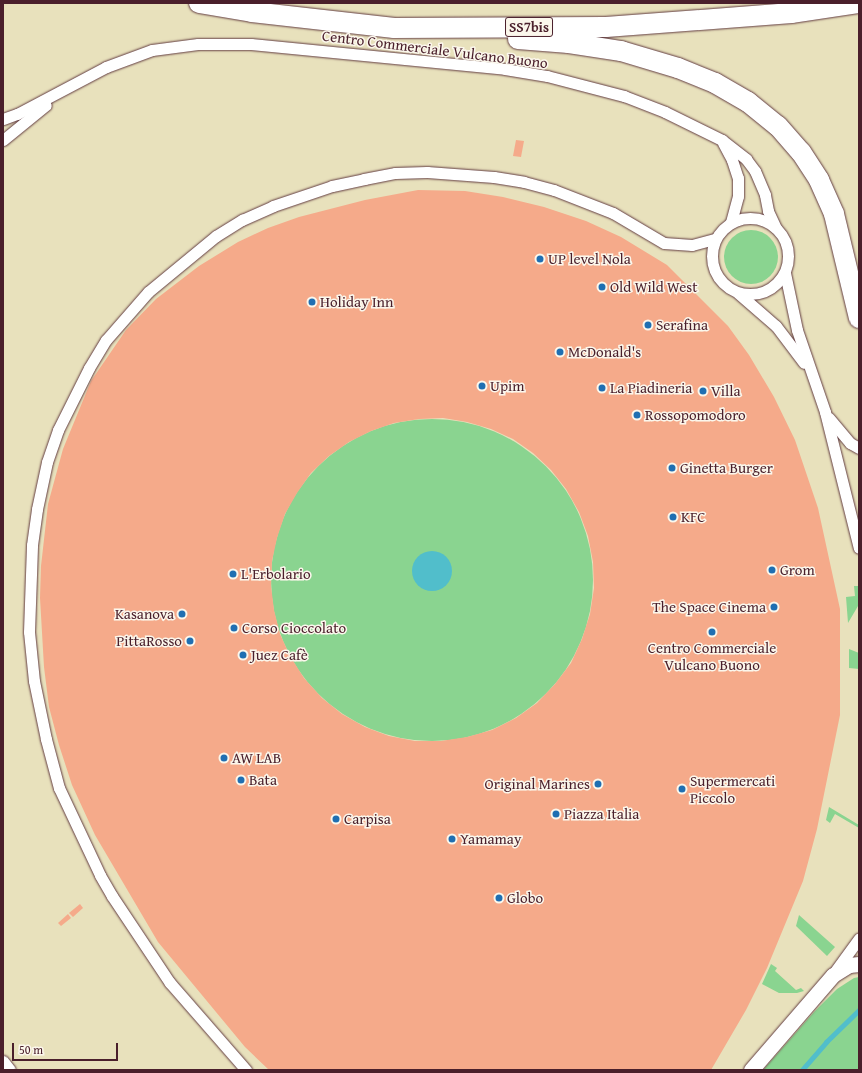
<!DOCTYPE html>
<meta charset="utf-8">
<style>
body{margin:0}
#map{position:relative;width:862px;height:1073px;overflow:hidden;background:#e8e1bc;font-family:"Gentium Book Plus",serif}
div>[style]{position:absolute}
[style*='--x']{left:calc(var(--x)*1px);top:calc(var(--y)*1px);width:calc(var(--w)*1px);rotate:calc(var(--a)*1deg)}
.green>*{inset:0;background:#8ad490}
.round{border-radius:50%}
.water>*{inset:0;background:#51becb}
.stream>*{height:4.5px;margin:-2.25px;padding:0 2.25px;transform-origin:2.25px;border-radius:2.25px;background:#51becb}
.building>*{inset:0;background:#f5aa8a}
.roads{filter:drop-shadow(0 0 1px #623c41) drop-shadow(0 0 1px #623c41)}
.street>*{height:11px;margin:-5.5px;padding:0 5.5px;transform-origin:5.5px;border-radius:5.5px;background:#fff}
.street>.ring{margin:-5.5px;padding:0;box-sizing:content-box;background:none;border:11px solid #fff;border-radius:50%}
.secondary>*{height:15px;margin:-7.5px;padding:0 7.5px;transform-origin:7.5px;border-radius:7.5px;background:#fff}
.highway>*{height:20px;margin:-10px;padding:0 10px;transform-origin:10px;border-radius:10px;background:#fff}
.dots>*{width:11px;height:11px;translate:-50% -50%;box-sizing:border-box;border:2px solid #fbf7ec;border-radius:50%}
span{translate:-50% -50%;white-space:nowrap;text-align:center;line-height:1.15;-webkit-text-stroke:3px #fbf7ec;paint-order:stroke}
.shield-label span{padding:1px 3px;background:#fbf7ec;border:1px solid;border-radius:3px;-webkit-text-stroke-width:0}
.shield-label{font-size:14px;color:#4a1f2b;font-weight:700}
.street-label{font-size:15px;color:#4a1f2b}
.poi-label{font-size:15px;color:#4a1f2b}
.left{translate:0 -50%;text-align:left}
.right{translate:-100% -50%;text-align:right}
.frame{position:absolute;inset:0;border:4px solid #4a1f2b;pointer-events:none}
.scale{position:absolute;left:12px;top:1043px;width:106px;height:18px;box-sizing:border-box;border:2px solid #4a1f2b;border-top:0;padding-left:5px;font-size:12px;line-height:14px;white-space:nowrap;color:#4a1f2b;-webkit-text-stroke:3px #fbf7ec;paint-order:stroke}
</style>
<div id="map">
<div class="green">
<div class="round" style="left:724px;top:230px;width:54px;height:54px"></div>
<div class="round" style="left:271px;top:419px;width:322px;height:322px"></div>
<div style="clip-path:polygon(854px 586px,858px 586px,858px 606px,848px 623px,846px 597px,855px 596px)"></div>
<div style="clip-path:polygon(849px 649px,859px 653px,859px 669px,849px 668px)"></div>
<div style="clip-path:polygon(829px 807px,859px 825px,859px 828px,835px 814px,830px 823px,826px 820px)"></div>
<div style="clip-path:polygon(799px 915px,835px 947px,827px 956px,796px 926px)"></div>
<div style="clip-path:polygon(771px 964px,777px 968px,775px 971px,796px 990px,801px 988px,804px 991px,797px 993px,779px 993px,762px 984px)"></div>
<div style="clip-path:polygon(859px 977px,859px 1070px,763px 1070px,814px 1012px,837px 989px,854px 978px)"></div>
</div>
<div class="water">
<div class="round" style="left:412px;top:551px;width:40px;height:40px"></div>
</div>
<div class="stream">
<div style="--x:802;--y:1070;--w:37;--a:-49"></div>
<div style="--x:826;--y:1042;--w:46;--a:-44.1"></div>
</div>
<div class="building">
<div style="clip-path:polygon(516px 140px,524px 141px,521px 157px,513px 156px)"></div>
<div style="clip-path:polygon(evenodd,418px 190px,465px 191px,503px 197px,544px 207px,586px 221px,621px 237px,667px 265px,728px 326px,749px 355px,774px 397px,795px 440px,818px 508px,840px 609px,840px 715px,817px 829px,803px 881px,767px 968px,746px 1010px,711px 1070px,269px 1070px,245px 1047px,158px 942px,95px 835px,72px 785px,59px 745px,49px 707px,44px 667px,40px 598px,41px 566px,48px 504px,63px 449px,91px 381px,126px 330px,156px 299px,199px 266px,238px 242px,268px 228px,299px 217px,365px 200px,418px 190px,443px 418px,467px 422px,491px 429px,513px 439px,533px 453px,551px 470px,566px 489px,579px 512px,588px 536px,593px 562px,594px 588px,590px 614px,582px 639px,571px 663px,555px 684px,537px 703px,516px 718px,492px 730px,467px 737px,441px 741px,415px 741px,389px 736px,365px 727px,342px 714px,322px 698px,304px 678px,290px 656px,280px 634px,274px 610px,271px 586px,272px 561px,277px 538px,285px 514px,297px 493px,311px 473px,329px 456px,349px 442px,371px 431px,394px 423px,419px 419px,443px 418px)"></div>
<div style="clip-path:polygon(80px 904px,83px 908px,73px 917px,69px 913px)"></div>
<div style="clip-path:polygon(68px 914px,71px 918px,61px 926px,58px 923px)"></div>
</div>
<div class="roads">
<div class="street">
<div style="--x:3;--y:119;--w:15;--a:-20"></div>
<div style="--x:17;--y:114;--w:101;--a:-27.8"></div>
<div style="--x:106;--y:67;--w:49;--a:-20.3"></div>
<div style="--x:152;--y:50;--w:46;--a:-7.4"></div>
<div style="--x:198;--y:44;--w:53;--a:0"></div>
<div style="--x:251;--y:44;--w:255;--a:5.6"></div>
<div style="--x:505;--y:69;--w:43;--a:9.5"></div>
<div style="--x:547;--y:76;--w:80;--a:14.6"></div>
<div style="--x:624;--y:96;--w:44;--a:21.3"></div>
<div style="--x:665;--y:112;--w:64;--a:26.2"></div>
<div style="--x:722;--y:140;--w:31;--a:38"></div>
<div style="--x:746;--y:159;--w:15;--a:53"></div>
<div style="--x:755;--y:171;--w:26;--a:67"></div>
<div style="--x:765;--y:195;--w:16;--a:79"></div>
<div style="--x:768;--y:211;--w:19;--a:65"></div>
<div style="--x:3;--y:140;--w:55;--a:-39.1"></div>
<div style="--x:723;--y:143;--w:19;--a:62"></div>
<div style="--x:732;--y:160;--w:19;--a:72"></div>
<div style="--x:738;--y:178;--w:18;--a:90"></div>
<div style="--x:738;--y:196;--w:28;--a:105"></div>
<div class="ring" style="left:712px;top:218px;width:65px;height:65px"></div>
<div style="--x:785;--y:273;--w:58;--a:78.1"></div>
<div style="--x:797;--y:330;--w:87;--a:71.1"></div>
<div style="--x:825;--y:412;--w:140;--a:76"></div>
<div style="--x:738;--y:293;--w:50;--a:41"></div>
<div style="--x:776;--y:326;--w:46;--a:52.9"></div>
<div style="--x:829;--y:418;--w:33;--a:50"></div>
<div style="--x:850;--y:443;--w:10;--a:29"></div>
<div style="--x:836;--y:970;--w:39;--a:-54"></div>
<div style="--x:3;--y:1061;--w:11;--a:52"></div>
<div style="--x:246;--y:1070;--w:116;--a:-131.1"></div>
<div style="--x:170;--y:983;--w:105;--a:-123.7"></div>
<div style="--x:112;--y:896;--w:24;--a:-120"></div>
<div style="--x:100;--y:875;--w:96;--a:-115.2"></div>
<div style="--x:59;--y:788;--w:51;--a:-104.9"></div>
<div style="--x:46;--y:739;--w:59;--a:-101.7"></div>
<div style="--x:34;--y:681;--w:49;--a:-95.8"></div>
<div style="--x:29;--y:632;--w:87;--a:-88"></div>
<div style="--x:32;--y:545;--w:36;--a:-82"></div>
<div style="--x:37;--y:509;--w:48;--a:-78"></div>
<div style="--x:47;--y:462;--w:34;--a:-71"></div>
<div style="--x:58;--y:430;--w:69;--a:-63.4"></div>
<div style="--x:89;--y:368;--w:33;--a:-59"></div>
<div style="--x:106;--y:340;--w:64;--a:-48.8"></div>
<div style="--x:148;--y:292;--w:88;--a:-39.5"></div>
<div style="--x:216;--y:236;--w:31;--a:-32"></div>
<div style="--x:242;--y:220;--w:34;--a:-24"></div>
<div style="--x:273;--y:206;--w:62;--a:-18.7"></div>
<div style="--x:332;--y:186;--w:33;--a:-12"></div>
<div style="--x:364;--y:179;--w:32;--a:-11"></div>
<div style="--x:395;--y:173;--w:32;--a:-2"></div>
<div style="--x:427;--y:172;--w:67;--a:4.3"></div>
<div style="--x:494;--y:177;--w:30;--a:9"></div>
<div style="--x:524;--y:182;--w:31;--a:15"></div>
<div style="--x:554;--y:190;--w:63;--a:21.3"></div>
<div style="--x:613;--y:213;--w:59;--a:30.5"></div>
<div style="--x:664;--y:243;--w:28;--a:4"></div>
<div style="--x:692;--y:245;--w:24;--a:-15"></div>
</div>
<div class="secondary">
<div style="--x:751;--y:1070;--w:125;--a:-49.2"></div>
<div style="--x:833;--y:975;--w:19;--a:-32"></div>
<div style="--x:849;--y:965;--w:10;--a:-6"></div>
</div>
<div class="highway">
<div style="--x:199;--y:3;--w:54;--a:9.6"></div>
<div style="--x:252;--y:12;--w:143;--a:6.4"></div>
<div style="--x:394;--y:28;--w:212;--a:-0.3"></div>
<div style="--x:606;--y:27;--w:186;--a:-4.3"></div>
<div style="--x:791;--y:13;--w:69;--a:-8.4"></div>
<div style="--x:518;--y:39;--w:51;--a:4.5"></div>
<div style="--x:569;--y:43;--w:53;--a:8.7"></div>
<div style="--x:621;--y:51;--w:59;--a:16.6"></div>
<div style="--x:678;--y:68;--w:40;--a:22"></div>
<div style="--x:715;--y:83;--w:38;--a:30"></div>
<div style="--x:748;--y:102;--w:38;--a:39"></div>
<div style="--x:778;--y:126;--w:35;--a:49"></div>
<div style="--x:801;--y:152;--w:33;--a:57"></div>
<div style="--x:819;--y:180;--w:37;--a:66"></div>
<div style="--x:834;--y:214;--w:107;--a:76.5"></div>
</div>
</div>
<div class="dots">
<div style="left:540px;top:259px;background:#1f6fb2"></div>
<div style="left:602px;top:287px;background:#1f6fb2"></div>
<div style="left:312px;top:302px;background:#1f6fb2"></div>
<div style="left:648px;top:325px;background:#1f6fb2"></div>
<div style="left:560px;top:352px;background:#1f6fb2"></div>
<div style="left:482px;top:386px;background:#1f6fb2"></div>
<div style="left:602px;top:388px;background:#1f6fb2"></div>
<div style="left:703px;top:391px;background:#1f6fb2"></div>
<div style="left:637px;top:415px;background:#1f6fb2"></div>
<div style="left:672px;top:468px;background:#1f6fb2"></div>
<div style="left:673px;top:517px;background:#1f6fb2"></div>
<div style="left:772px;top:570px;background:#1f6fb2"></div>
<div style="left:233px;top:574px;background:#1f6fb2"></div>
<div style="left:774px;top:607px;background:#1f6fb2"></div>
<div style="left:182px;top:614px;background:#1f6fb2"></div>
<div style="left:234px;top:628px;background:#1f6fb2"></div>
<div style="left:712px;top:632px;background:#1f6fb2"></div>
<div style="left:190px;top:641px;background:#1f6fb2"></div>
<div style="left:243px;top:655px;background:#1f6fb2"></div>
<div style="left:224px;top:758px;background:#1f6fb2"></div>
<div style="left:241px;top:780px;background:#1f6fb2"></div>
<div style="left:598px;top:784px;background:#1f6fb2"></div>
<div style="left:682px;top:789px;background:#1f6fb2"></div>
<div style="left:556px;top:814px;background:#1f6fb2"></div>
<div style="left:336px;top:819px;background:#1f6fb2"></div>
<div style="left:452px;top:839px;background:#1f6fb2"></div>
<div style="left:499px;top:898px;background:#1f6fb2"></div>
</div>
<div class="shield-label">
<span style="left:529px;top:27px">SS7bis</span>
</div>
<div class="street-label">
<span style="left:435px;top:49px;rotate:7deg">Centro Commerciale Vulcano Buono</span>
</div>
<div class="poi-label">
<span class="left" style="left:548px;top:259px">UP level Nola</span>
<span class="left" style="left:610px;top:287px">Old Wild West</span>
<span class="left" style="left:320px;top:302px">Holiday Inn</span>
<span class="left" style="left:656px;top:325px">Serafina</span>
<span class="left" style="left:568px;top:352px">McDonald's</span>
<span class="left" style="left:490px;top:386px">Upim</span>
<span class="left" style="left:610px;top:388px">La Piadineria</span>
<span class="left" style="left:711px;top:391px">Villa</span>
<span class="left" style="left:645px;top:415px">Rossopomodoro</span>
<span class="left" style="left:680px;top:468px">Ginetta Burger</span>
<span class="left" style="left:681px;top:517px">KFC</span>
<span class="left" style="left:780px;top:570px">Grom</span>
<span class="left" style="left:241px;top:574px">L'Erbolario</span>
<span class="right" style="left:766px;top:607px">The Space Cinema</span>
<span class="right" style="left:174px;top:614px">Kasanova</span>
<span class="left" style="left:242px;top:628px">Corso Cioccolato</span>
<span class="right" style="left:182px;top:641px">PittaRosso</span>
<span style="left:712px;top:656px">Centro Commerciale<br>Vulcano Buono</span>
<span class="left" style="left:251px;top:655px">Juez Cafè</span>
<span class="left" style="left:232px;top:758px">AW LAB</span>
<span class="left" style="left:249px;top:780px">Bata</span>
<span class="left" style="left:690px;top:789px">Supermercati<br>Piccolo</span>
<span class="right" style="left:590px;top:784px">Original Marines</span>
<span class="left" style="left:564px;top:814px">Piazza Italia</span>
<span class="left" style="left:344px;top:819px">Carpisa</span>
<span class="left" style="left:460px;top:839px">Yamamay</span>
<span class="left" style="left:507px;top:898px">Globo</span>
</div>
<div class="frame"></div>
<div class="scale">50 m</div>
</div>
